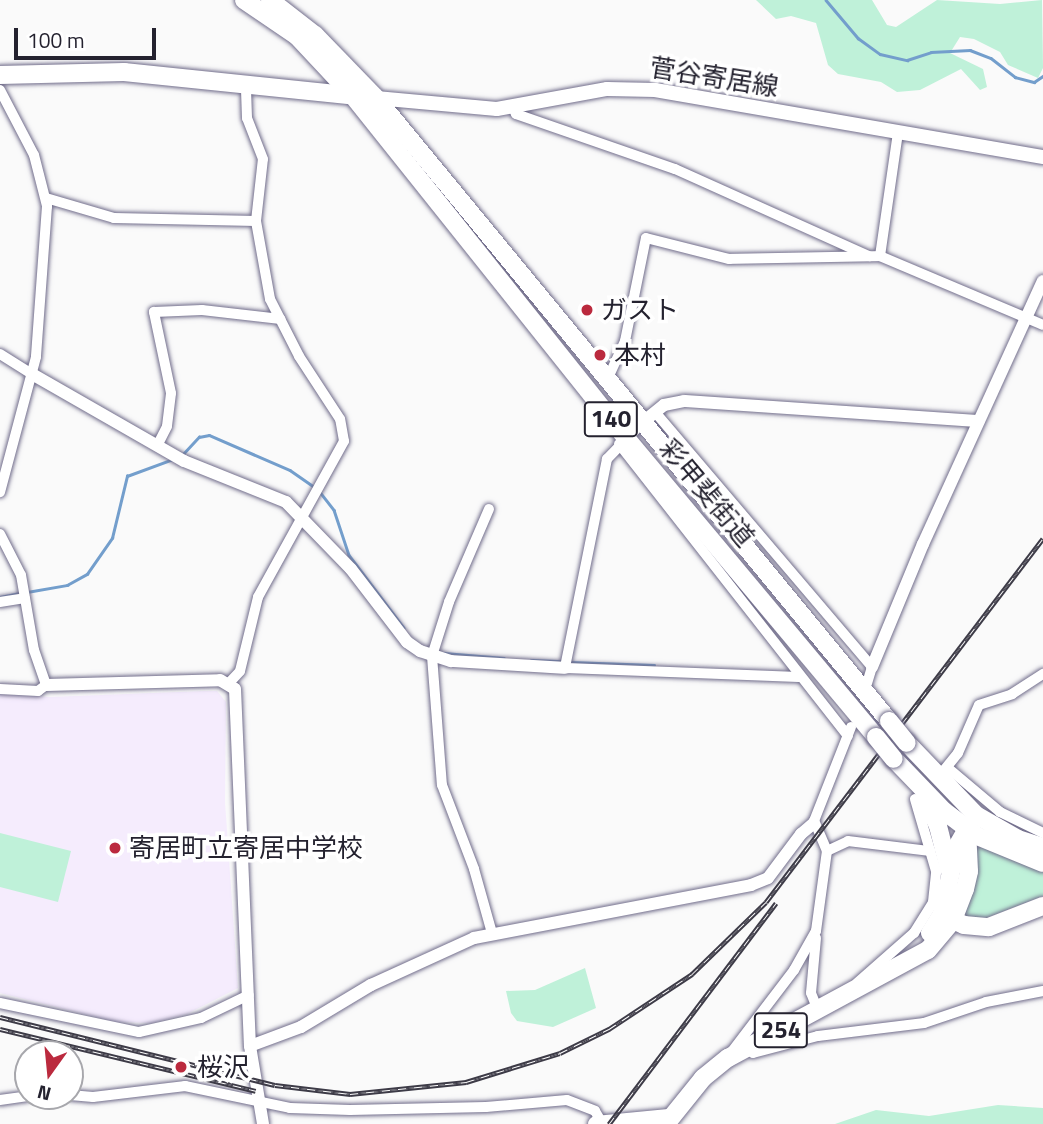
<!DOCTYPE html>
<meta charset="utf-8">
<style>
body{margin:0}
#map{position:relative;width:1043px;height:1124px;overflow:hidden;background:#fafafa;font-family:"Titillium Web","Noto Sans JP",sans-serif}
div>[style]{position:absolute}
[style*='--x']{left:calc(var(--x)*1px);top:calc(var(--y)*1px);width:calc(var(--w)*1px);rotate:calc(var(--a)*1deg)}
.education>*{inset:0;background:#f5ecfd}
.green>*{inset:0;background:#bff1d9}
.stream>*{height:2.5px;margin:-1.25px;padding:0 1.25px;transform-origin:1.25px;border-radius:1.25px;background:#739ecc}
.roads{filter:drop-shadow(0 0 2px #716d8b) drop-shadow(0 0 2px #716d8b)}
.minor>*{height:10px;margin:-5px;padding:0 5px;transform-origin:5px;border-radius:5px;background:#fff}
.tertiary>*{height:12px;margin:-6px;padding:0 6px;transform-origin:6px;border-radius:6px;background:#fff}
.secondary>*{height:14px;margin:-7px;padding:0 7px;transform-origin:7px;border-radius:7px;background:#fff}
.primary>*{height:16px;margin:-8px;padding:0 8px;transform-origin:8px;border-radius:8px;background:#fff}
.trunk>*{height:18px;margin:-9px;padding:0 9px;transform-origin:9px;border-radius:9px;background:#fff}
.rail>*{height:5px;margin-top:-2.5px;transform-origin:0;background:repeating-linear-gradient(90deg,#fff 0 8px,#3d3b47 0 16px);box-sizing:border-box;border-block:2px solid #3d3b47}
.bridges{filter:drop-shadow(0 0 2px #716d8b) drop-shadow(0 0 2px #716d8b)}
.trunk-bridge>*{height:18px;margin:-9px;padding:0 9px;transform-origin:9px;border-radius:9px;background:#fff}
.dots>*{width:19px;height:19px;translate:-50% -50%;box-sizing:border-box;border:4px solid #fff;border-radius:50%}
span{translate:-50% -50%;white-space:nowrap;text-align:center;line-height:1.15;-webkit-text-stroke:7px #fff;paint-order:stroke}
.shield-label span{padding:2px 5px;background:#fff;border:2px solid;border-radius:5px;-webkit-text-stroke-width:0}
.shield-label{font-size:24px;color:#24222f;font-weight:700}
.street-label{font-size:26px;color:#24222f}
.poi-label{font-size:26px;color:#24222f}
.left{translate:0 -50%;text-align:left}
.north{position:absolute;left:14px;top:1040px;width:70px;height:70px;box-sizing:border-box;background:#fff;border:2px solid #a7a7ac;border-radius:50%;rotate:195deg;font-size:19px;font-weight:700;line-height:28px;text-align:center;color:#24222f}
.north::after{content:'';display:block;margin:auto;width:24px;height:32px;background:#bb2a3e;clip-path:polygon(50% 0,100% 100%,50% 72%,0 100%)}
.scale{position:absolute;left:14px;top:28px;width:142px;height:32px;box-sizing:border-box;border:4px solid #24222f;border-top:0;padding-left:9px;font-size:21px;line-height:24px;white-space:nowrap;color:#24222f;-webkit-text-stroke:5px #fff;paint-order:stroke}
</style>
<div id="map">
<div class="education">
<div style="clip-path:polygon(204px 691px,217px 691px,226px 702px,225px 802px,238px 988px,187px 1014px,152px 1023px,116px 1022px,0 993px,0 694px,50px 697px)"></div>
</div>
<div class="green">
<div style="clip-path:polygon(756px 0,872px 0,887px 25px,896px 27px,937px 0,1000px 4px,1042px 0,1043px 68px,1038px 78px,1008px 65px,1000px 52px,974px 39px,960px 37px,950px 53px,983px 69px,987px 87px,980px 90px,961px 69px,920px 90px,897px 92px,881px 82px,838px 74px,828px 65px,816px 23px,791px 16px,776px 19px)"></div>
<div style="clip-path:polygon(0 833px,71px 851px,58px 902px,0 887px)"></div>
<div style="clip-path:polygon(974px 843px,1043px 871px,1043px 896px,981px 920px,959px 917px)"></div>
<div style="clip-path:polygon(585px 968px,596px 1008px,553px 1027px,517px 1021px,511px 1013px,506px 991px,535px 990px)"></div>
<div style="clip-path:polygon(998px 1105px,1043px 1108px,1043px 1124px,835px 1124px,876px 1110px,929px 1116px)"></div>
</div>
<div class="stream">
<div style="--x:826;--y:0;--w:50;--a:49.9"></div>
<div style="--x:858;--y:38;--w:27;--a:36"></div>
<div style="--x:880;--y:54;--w:28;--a:13"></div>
<div style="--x:907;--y:60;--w:25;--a:-18"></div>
<div style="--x:931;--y:52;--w:39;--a:-3"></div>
<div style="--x:970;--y:50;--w:22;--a:21"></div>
<div style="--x:991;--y:58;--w:31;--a:38"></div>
<div style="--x:1015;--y:77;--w:20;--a:15"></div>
<div style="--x:1034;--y:82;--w:11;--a:-34"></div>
<div style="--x:182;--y:455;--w:25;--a:-47"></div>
<div style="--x:199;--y:437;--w:10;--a:-11"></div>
<div style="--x:209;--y:435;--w:88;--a:23.4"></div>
<div style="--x:290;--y:470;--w:32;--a:35"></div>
<div style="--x:320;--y:492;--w:23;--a:52"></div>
<div style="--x:334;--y:510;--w:47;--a:71.6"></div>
<div style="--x:349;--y:555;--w:91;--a:53"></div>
<div style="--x:27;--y:592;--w:41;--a:-9.9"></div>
<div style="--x:67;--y:585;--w:23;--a:-29"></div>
<div style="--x:87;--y:574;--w:44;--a:-55.2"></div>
<div style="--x:112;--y:538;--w:64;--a:-76.4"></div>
<div style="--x:127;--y:476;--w:49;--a:-20.3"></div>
<div style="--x:0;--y:597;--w:20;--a:-11"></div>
<div style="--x:444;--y:653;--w:60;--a:4.8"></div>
<div style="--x:531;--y:660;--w:32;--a:2"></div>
<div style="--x:570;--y:662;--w:84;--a:2"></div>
</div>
<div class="roads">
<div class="minor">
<div style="--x:0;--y:90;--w:73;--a:62.4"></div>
<div style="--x:34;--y:155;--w:53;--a:75.7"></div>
<div style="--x:47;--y:206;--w:151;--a:94.2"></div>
<div style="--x:36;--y:357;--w:140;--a:104.9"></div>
<div style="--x:512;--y:106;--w:9;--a:63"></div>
<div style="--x:516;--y:114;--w:168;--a:19.1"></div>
<div style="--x:675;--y:169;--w:213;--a:24.2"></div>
<div style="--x:46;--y:198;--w:71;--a:16.4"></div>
<div style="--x:114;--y:218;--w:142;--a:1.2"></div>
<div style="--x:880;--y:256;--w:125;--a:-81.7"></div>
<div style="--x:0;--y:354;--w:38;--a:32"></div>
<div style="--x:608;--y:378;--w:41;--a:-65.3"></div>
<div style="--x:625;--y:341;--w:105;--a:-78.5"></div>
<div style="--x:646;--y:238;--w:86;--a:14.2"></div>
<div style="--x:729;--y:259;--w:151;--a:-1.1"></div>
<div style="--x:880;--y:256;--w:177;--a:22.9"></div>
<div style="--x:655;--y:412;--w:335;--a:49.6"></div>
<div style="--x:872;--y:667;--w:17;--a:107"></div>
<div style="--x:643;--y:422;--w:52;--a:134.2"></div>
<div style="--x:607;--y:459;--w:213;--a:101.4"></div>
<div style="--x:565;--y:668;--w:235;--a:2.2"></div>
<div style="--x:619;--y:444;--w:371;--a:51.9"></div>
<div style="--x:157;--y:446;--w:22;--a:-63"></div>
<div style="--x:167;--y:426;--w:33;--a:-83"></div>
<div style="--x:171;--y:393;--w:83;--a:-101.9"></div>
<div style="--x:154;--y:312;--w:48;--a:-2.4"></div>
<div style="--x:202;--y:310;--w:79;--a:6.6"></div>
<div style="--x:489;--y:509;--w:101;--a:113.3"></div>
<div style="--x:449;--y:602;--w:57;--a:107.5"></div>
<div style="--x:432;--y:656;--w:129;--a:85.6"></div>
<div style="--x:442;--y:785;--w:90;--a:69.1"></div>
<div style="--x:474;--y:869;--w:66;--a:74.3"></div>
<div style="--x:0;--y:534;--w:46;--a:62.9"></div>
<div style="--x:21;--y:575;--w:76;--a:80.2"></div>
<div style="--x:34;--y:650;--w:37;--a:71"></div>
<div style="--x:46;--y:685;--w:10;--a:143"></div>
<div style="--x:38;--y:691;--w:38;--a:-177"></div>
<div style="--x:0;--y:602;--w:25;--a:-9"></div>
<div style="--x:229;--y:683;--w:16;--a:-47"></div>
<div style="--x:240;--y:671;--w:76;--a:-76.3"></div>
<div style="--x:258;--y:597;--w:178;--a:-61.1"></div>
<div style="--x:344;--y:441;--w:22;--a:-100"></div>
<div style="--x:340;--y:419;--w:75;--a:-123.1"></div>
<div style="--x:299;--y:356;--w:64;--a:-117"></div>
<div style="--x:270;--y:299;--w:79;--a:-100.2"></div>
<div style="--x:256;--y:221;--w:62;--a:-83.6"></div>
<div style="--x:263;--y:159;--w:44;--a:-111.3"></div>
<div style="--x:247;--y:118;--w:34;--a:-92"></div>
<div style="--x:948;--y:768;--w:68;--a:40.2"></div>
<div style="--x:1000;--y:812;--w:48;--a:26"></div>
<div style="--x:941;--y:774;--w:27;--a:-51"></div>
<div style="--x:958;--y:753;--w:52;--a:-66.4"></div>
<div style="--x:979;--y:705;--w:35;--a:-18"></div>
<div style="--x:1012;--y:694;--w:37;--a:-33"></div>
<div style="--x:827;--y:851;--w:23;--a:-25"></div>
<div style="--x:848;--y:841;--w:83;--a:7"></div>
<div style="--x:816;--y:938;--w:55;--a:95.2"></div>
<div style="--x:811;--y:993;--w:18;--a:68"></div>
<div style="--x:857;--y:983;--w:76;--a:-41.3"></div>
<div style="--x:914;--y:933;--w:36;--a:-58"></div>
<div style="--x:933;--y:902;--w:31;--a:-84"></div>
<div style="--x:936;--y:871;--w:75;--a:-106.3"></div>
<div style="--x:0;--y:1003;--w:142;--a:11.8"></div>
<div style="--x:139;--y:1032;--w:64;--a:-12.7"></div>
<div style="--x:201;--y:1018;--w:53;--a:-25.6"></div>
<div style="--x:748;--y:1048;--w:7;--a:45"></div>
<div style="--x:753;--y:1053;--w:67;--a:-14.7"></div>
<div style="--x:818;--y:1036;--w:107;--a:-7"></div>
<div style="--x:924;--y:1023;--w:65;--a:-18.7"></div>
<div style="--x:986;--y:1002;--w:58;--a:-10.9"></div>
<div style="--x:730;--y:1054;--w:106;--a:-52.7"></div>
<div style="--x:794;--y:970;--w:45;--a:-60.6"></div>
<div style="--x:816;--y:931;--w:81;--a:-82.2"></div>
<div style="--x:827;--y:851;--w:33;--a:-113"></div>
<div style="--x:814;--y:821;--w:101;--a:-68.5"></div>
<div style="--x:70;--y:1095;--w:23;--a:5"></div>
<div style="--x:93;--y:1097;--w:93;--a:-6.8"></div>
<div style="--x:185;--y:1086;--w:107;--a:11.8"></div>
<div style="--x:290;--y:1108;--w:60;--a:1.9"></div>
<div style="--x:350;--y:1110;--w:136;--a:-1.3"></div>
<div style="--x:486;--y:1107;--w:81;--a:-4.9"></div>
<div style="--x:567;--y:1100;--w:30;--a:21"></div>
<div style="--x:595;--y:1111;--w:14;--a:60"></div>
<div style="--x:0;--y:1100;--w:28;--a:-8"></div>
</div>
<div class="tertiary">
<div style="--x:32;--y:374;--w:175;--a:29.8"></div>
<div style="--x:184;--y:461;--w:110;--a:21.9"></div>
<div style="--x:286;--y:502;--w:93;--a:45.9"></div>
<div style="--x:351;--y:569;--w:92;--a:52.5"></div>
<div style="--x:407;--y:642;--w:16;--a:35"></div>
<div style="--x:420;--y:651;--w:33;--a:18"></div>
<div style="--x:451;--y:661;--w:114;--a:3.5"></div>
<div style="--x:643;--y:422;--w:27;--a:-39"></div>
<div style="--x:664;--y:405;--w:20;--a:-11"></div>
<div style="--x:684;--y:401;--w:295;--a:3.9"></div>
<div style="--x:872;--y:667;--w:133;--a:-67.5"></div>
<div style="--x:923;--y:544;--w:289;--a:-65.5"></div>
<div style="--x:46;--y:685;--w:174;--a:-1.6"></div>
<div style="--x:220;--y:680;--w:17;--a:31"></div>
<div style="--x:235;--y:689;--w:357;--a:87.6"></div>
<div style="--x:250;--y:1046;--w:79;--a:80.5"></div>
<div style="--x:250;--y:1046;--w:54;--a:-20.4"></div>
<div style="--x:301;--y:1027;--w:82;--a:-31"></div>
<div style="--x:371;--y:985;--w:113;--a:-24.5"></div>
<div style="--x:474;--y:938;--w:282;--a:-10.8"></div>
<div style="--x:751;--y:885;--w:18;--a:-22"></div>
<div style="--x:768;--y:878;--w:55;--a:-53.1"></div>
<div style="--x:801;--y:834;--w:16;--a:-40"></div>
</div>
<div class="secondary">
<div style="--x:376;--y:98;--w:121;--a:5.2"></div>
<div style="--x:497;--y:109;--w:112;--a:-10.3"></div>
<div style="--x:607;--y:89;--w:48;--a:1.2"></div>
<div style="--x:655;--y:90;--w:394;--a:9.8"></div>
</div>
<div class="primary">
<div style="--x:596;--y:1124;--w:73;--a:-5.5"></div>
</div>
<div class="trunk">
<div style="--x:244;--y:0;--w:64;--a:34.2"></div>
<div style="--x:297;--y:36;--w:82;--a:47"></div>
<div style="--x:353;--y:96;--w:438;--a:51.4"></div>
<div style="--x:626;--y:438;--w:390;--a:50.1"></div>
<div style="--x:270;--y:0;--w:57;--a:37.9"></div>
<div style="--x:315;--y:35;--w:88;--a:45.9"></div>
<div style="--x:376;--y:98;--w:807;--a:50.53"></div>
<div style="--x:0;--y:75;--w:124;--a:-1.4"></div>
<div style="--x:124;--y:72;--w:235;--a:5.9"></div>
<div style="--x:907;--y:743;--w:100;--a:46.2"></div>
<div style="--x:976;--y:815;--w:48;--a:29.7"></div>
<div style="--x:1018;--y:839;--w:26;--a:18"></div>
<div style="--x:894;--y:759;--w:72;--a:46.1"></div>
<div style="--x:944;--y:811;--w:41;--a:37.1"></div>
<div style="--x:977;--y:836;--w:71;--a:22.2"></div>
<div style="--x:925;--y:800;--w:29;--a:63"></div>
<div style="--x:938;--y:826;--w:44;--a:75.7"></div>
<div style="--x:944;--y:916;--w:22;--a:24"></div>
<div style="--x:964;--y:925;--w:25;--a:5"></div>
<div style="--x:989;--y:927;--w:58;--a:-21.3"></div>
<div style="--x:930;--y:933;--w:22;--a:-58"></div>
<div style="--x:942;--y:914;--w:67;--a:-78"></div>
<div style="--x:956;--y:848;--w:24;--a:-60"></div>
<div style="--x:666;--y:1124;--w:59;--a:-51.2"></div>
<div style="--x:703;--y:1078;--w:32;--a:-39"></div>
<div style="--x:728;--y:1058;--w:227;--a:-28.4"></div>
<div style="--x:928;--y:950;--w:39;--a:-50"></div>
<div style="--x:953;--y:920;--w:33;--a:-69"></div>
<div style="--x:965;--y:889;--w:18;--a:-77"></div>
<div style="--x:969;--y:871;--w:42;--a:-92.7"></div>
</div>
</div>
<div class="rail">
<div style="--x:0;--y:1017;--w:283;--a:13.9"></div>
<div style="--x:275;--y:1085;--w:76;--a:6.8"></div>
<div style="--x:350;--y:1094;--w:117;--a:-5.9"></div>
<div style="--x:466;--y:1082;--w:98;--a:-17.1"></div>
<div style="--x:560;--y:1053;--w:55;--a:-26.1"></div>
<div style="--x:609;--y:1029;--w:100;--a:-33.5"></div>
<div style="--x:692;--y:974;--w:103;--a:-44.2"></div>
<div style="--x:766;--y:902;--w:457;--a:-52.7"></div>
<div style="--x:0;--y:1029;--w:263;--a:13.6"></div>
<div style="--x:609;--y:1124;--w:277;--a:-52.9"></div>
</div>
<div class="bridges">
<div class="trunk-bridge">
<div style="--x:889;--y:721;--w:28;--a:51"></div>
<div style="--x:876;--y:737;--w:28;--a:51"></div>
</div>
</div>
<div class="dots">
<div style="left:587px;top:310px;background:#bb2a3e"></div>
<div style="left:600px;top:355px;background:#bb2a3e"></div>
<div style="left:115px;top:848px;background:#bb2a3e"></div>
<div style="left:181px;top:1067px;background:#bb2a3e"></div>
</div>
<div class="shield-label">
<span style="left:611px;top:419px">140</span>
<span style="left:781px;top:1030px">254</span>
</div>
<div class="street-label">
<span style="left:714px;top:77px;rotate:9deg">菅谷寄居線</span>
<span style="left:707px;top:493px;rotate:50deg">彩甲斐街道</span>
</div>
<div class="poi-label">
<span class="left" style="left:601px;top:310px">ガスト</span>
<span class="left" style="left:614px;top:355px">本村</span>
<span class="left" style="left:129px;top:848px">寄居町立寄居中学校</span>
<span class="left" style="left:197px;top:1067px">桜沢</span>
</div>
<div class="north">N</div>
<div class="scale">100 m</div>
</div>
